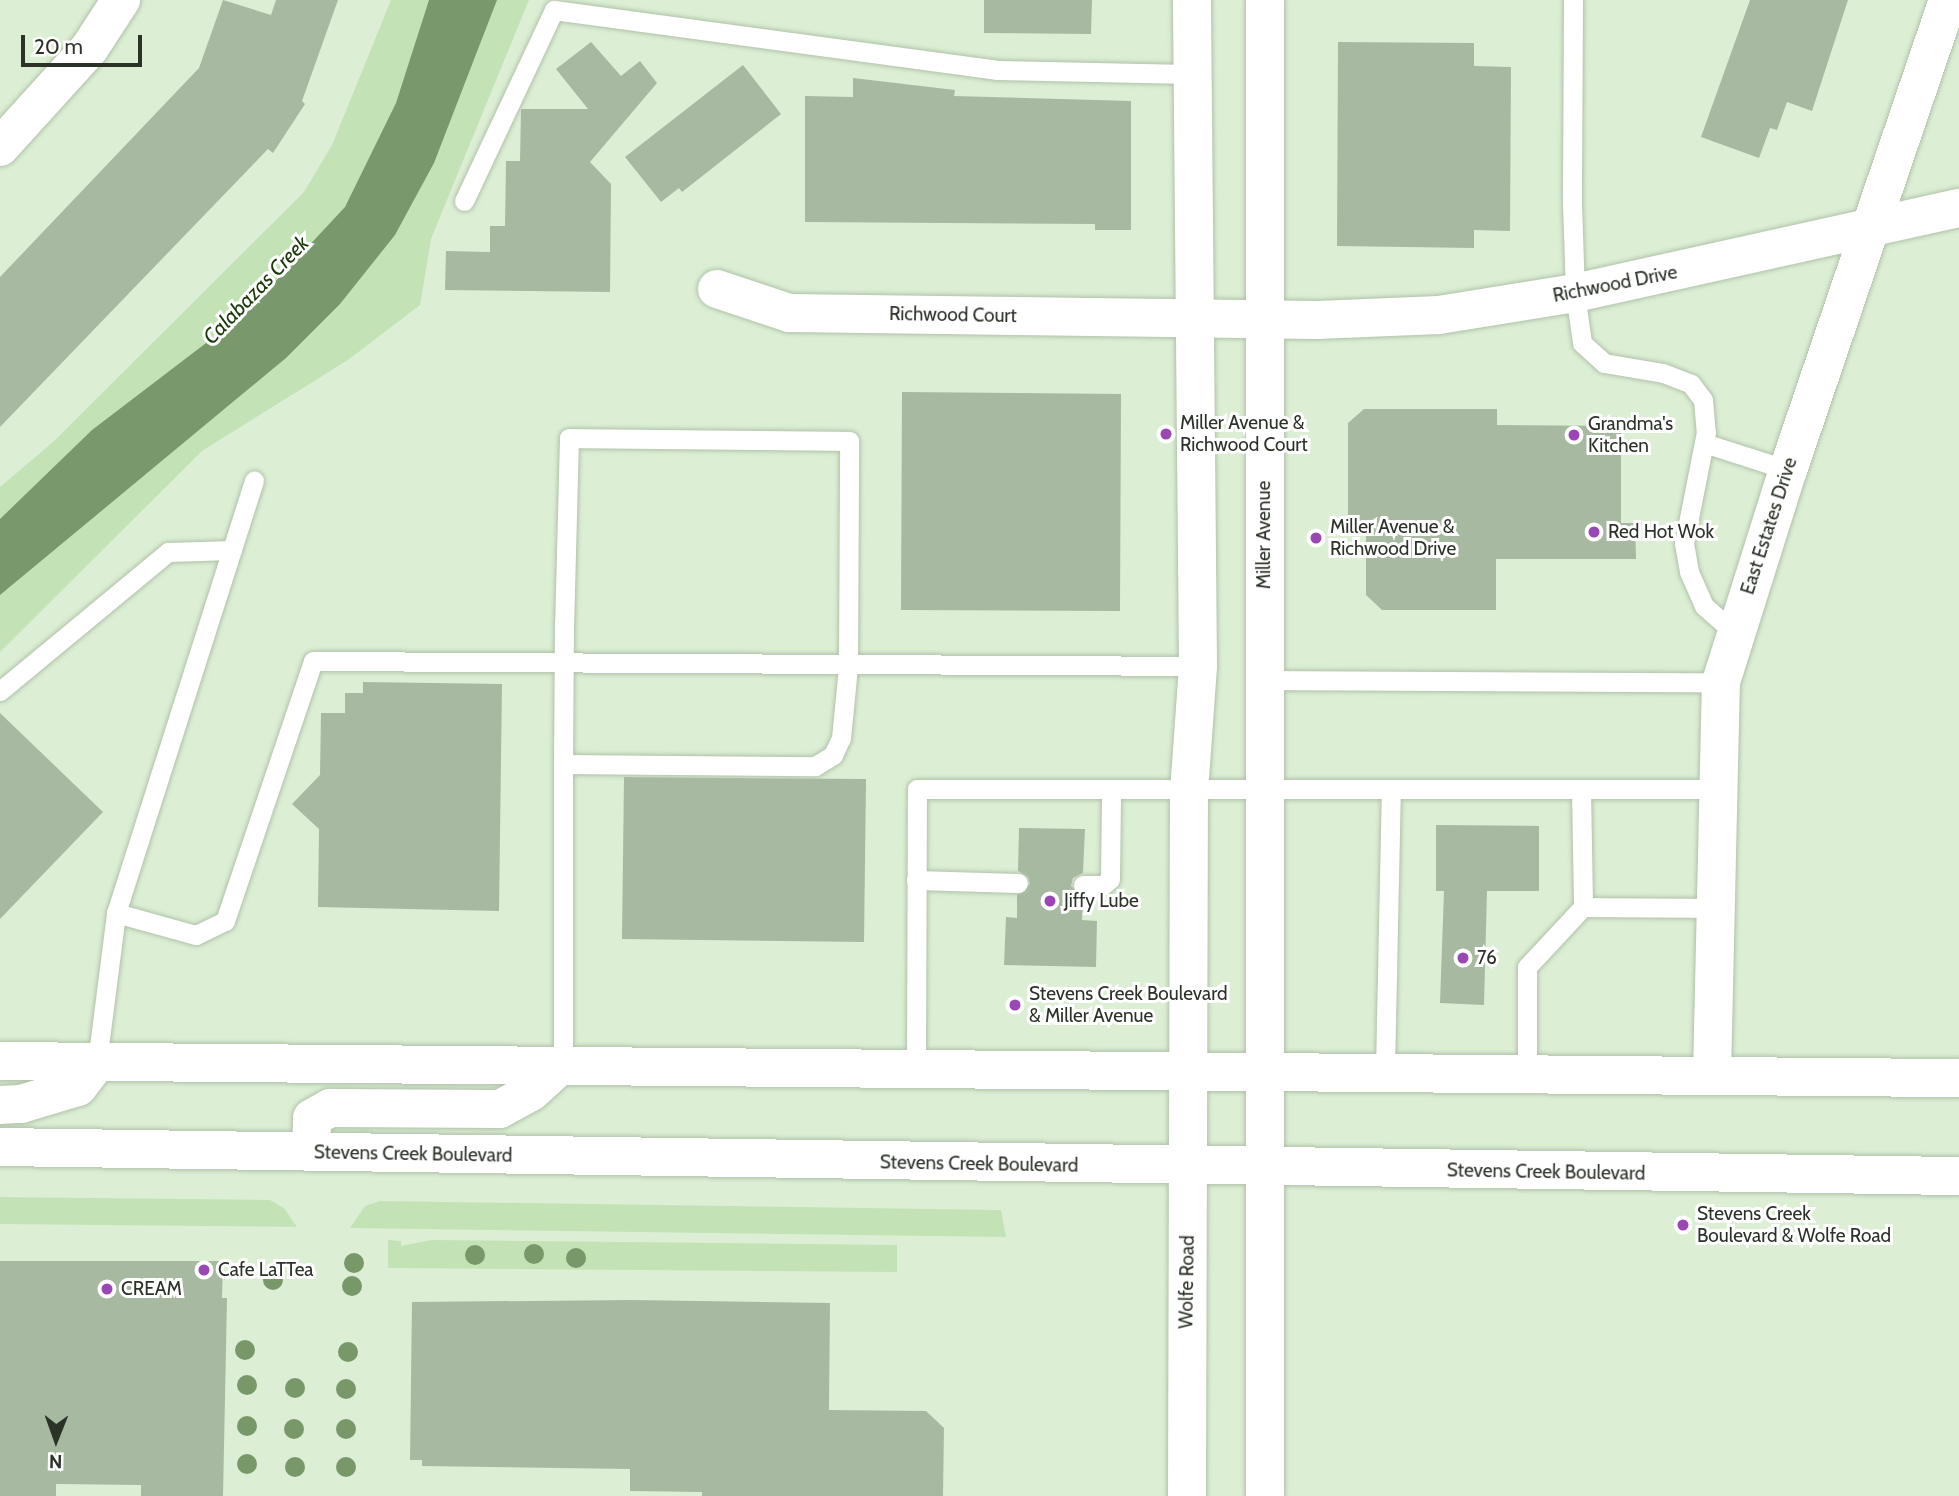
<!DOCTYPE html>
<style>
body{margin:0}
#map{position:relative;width:1959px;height:1496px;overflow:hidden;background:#dcefd5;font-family:Cabin,sans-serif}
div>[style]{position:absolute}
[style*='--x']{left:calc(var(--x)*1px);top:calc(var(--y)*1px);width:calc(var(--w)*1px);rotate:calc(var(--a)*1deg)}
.green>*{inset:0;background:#c3e3b7}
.water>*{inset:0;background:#79996d}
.building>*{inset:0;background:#a7b9a0}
.roads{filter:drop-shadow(0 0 2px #b0c2a9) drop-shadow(0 0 2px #b0c2a9)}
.lane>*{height:19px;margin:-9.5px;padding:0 9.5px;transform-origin:9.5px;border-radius:9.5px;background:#fff}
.street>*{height:38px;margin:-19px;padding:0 19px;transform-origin:19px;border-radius:19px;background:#fff}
.secondary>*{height:38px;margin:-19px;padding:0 19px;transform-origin:19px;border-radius:19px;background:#fff}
.primary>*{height:38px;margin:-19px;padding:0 19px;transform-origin:19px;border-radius:19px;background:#fff}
.trees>*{width:20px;height:20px;margin:-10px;border-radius:50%;background:#79986a}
.dots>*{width:19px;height:19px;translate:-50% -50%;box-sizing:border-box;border:4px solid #fff;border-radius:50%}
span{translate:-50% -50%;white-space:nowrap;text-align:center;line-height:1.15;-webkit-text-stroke:6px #fff;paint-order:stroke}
.street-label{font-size:19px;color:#2b3228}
.poi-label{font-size:19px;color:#2b3228}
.left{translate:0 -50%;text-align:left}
.water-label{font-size:21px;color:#1a390a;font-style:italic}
.north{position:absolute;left:21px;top:1405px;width:70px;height:70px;-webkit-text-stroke:5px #fff;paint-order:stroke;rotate:181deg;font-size:19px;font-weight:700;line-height:28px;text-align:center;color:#2b3228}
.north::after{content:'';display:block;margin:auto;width:24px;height:32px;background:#2b3228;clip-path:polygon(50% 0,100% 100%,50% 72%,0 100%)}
.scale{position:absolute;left:21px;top:35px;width:121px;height:32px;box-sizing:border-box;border:4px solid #2b3228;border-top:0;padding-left:9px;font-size:21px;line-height:24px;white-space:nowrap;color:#2b3228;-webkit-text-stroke:5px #fff;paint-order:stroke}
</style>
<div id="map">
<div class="green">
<div style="clip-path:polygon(391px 0,529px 0,431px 239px,420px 305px,348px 360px,202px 451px,0 652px,0 487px,53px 442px,304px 192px,332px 145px)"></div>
<div style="clip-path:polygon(0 1197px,270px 1200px,284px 1208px,297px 1227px,0 1224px)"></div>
<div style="clip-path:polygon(380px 1201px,1001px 1210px,1006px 1237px,350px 1228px,365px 1206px)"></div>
<div style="clip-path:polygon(388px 1240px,401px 1241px,401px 1246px,431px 1240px,897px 1245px,897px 1272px,388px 1268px)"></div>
</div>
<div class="water">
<div style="clip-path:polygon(429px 0,497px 0,434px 163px,395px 235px,340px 304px,286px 358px,0 595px,0 519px,92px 430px,248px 311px,345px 207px,396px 103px)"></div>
</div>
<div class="building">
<div style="clip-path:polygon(223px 0,271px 15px,276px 0,338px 0,302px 101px,305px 104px,273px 153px,268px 149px,0 427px,0 277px,199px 68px)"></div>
<div style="clip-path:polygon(984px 0,1092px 0,1091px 34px,984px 33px)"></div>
<div style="clip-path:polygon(1750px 0,1848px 0,1812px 111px,1787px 102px,1777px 130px,1770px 128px,1759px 158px,1701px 137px)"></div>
<div style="clip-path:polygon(591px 42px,621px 76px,640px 61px,657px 83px,590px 162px,611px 184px,610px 292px,445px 290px,446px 251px,490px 252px,490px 226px,505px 226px,506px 161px,520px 161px,521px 109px,588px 109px,556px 69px)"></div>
<div style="clip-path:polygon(1338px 42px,1474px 43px,1474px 66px,1511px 67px,1510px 231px,1474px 230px,1474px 248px,1337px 246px)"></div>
<div style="clip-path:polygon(743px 65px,781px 114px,682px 192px,679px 188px,661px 202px,625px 157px)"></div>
<div style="clip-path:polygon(853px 78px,955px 90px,954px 96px,1131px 101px,1131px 230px,1095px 230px,1095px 224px,805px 222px,805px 96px,853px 97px)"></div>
<div style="clip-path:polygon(902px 392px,1121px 394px,1120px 611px,901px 610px)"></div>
<div style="clip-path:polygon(1364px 409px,1497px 409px,1497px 425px,1621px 426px,1621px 523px,1635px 523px,1636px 559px,1496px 559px,1496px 610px,1382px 610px,1366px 595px,1366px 532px,1348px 532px,1348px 423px)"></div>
<div style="clip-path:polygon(363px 682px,502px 684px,499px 911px,318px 907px,319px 829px,292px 804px,320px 775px,321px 713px,345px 713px,345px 693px,363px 693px)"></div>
<div style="clip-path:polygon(0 713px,103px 812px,0 919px)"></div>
<div style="clip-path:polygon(624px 777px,866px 779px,864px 942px,622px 939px)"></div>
<div style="clip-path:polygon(1436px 825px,1539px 826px,1539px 891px,1487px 891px,1484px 1005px,1440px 1003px,1444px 891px,1436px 891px)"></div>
<div style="clip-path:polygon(1019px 828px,1085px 829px,1083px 873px,1073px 878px,1071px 886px,1083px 897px,1082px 920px,1097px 921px,1096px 967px,1004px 965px,1006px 917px,1017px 918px,1017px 895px,1030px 884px,1028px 877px,1018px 871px)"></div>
<div style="clip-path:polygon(0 1261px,223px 1261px,222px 1298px,227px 1298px,223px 1496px,141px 1496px,141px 1485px,56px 1484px,56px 1496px,0 1496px)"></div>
<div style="clip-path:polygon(632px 1300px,830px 1303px,829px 1410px,926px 1411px,944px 1428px,943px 1496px,702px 1496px,702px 1492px,630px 1491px,630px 1469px,422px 1466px,422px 1460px,410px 1460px,412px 1302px)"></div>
</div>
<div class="roads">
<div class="lane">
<div style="--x:1573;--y:0;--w:203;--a:90.3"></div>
<div style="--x:1572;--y:203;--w:90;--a:88.1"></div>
<div style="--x:1575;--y:293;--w:50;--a:82"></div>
<div style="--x:1582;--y:343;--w:30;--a:42"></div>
<div style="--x:1604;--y:363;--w:60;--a:9.6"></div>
<div style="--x:1663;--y:373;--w:30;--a:21"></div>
<div style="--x:1691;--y:384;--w:20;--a:53"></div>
<div style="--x:1703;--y:400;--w:32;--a:85"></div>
<div style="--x:1706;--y:432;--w:113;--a:101.2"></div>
<div style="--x:1684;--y:543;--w:29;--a:80"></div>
<div style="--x:1689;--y:572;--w:37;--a:66"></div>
<div style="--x:1704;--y:606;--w:40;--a:41"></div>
<div style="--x:464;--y:201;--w:211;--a:-64.8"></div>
<div style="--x:554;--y:10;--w:446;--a:7.7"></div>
<div style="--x:996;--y:70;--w:196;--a:1.2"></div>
<div style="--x:1704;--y:443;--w:88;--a:17.8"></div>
<div style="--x:1265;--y:680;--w:456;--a:0.3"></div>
<div style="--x:0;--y:691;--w:218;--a:-39.6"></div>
<div style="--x:168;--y:552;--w:64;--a:-1.8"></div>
<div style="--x:563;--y:764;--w:252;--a:0.5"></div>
<div style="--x:815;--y:766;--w:21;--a:-31"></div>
<div style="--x:833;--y:755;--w:19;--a:-65"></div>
<div style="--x:841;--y:738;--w:72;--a:-84.4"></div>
<div style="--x:848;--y:666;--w:225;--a:-89.7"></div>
<div style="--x:849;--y:441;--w:280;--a:-179.4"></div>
<div style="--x:569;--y:438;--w:185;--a:91.5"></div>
<div style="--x:564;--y:623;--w:141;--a:90.4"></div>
<div style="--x:563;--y:764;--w:299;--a:90"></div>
<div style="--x:1581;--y:789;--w:118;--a:89"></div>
<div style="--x:916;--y:880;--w:102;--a:1.7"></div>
<div style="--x:1083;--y:885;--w:20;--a:0"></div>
<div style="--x:1103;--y:885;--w:9;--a:-41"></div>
<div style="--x:1110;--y:879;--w:87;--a:-89.3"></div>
<div style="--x:116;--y:913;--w:83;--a:15.4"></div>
<div style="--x:196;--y:935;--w:32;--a:-26"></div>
<div style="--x:225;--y:921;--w:274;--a:-71.3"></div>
<div style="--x:313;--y:661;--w:885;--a:0.32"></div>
<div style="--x:97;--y:1062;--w:150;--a:-82.7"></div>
<div style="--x:116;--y:913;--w:454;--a:-72.3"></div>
<div style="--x:916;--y:1066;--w:277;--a:-89.8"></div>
<div style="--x:917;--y:789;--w:799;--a:0"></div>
<div style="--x:1385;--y:1070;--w:279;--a:-88.8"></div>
<div style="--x:1527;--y:1071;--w:104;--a:-90"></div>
<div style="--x:1527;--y:967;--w:82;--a:-47"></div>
<div style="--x:1583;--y:907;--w:132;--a:0.4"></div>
</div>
<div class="street">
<div style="--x:0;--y:147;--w:132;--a:-47.8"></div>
<div style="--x:89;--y:49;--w:59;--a:-56.9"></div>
<div style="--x:717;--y:289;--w:76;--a:18.4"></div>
<div style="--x:789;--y:313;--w:528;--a:0.76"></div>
<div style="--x:1317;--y:320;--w:122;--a:-2.3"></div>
<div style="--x:1439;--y:315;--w:138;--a:-9.2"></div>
<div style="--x:1575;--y:293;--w:393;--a:-12.5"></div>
<div style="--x:1712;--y:1075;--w:393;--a:-88.7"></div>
<div style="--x:1721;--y:682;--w:222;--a:-72.5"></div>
<div style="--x:1788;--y:470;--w:496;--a:-71.2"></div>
</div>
<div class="secondary">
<div style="--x:1265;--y:0;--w:1496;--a:90"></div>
<div style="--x:1187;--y:1496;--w:704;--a:-89.84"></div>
<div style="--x:1189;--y:792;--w:126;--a:-85.9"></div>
<div style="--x:1198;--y:666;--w:666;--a:-90.52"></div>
</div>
<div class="primary">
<div style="--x:0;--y:1061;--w:1959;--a:0.5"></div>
<div style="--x:0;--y:1105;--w:21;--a:-3"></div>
<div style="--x:21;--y:1104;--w:59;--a:-16.6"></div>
<div style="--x:78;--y:1087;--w:31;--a:-53"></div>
<div style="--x:0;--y:1147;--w:1959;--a:0.85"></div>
<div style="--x:311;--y:1152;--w:34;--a:-88"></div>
<div style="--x:312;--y:1118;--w:21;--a:-29"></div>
<div style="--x:330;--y:1108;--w:170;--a:0.3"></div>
<div style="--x:500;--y:1109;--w:35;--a:-29"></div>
<div style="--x:531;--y:1092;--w:43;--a:-42.2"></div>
</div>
</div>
<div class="trees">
<div style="left:534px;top:1254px"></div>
<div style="left:475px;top:1255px"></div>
<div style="left:576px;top:1258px"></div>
<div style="left:354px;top:1263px"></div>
<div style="left:273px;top:1280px"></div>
<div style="left:352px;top:1286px"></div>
<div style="left:245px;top:1350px"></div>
<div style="left:348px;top:1352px"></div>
<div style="left:247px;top:1385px"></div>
<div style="left:295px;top:1388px"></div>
<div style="left:346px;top:1389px"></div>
<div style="left:247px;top:1426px"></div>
<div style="left:294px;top:1429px"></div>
<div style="left:346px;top:1429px"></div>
<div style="left:247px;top:1464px"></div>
<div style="left:295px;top:1467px"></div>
<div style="left:346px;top:1467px"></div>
</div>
<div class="dots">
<div style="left:1166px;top:434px;background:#9a46b5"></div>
<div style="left:1574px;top:435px;background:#9a46b5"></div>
<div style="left:1594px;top:532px;background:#9a46b5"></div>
<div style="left:1316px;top:538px;background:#9a46b5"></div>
<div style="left:1050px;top:901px;background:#9a46b5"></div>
<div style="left:1463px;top:958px;background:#9a46b5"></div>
<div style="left:1015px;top:1005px;background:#9a46b5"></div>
<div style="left:1683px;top:1225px;background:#9a46b5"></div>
<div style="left:204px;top:1270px;background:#9a46b5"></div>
<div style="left:107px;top:1289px;background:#9a46b5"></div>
</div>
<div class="street-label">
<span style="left:1615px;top:284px;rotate:-11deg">Richwood Drive</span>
<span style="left:953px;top:315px;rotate:1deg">Richwood Court</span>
<span style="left:1769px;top:526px;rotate:-72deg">East Estates Drive</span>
<span style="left:1264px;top:535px;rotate:-90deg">Miller Avenue</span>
<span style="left:413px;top:1154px;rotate:1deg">Stevens Creek Boulevard</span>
<span style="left:979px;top:1164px;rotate:1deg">Stevens Creek Boulevard</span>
<span style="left:1546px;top:1172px;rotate:1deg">Stevens Creek Boulevard</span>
<span style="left:1187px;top:1282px;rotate:-89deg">Wolfe Road</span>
</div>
<div class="poi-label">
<span class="left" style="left:1180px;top:434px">Miller Avenue &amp;<br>Richwood Court</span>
<span class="left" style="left:1588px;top:435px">Grandma's<br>Kitchen</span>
<span class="left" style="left:1330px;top:538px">Miller Avenue &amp;<br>Richwood Drive</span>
<span class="left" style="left:1608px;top:532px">Red Hot Wok</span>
<span class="left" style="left:1064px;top:901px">Jiffy Lube</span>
<span class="left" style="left:1477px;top:958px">76</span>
<span class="left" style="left:1029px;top:1005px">Stevens Creek Boulevard<br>&amp; Miller Avenue</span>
<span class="left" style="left:1697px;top:1225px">Stevens Creek<br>Boulevard &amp; Wolfe Road</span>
<span class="left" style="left:218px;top:1270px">Cafe LaTTea</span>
<span class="left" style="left:121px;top:1289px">CREAM</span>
</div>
<div class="water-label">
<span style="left:256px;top:290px;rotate:-46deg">Calabazas Creek</span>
</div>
<div class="north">N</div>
<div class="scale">20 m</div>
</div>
